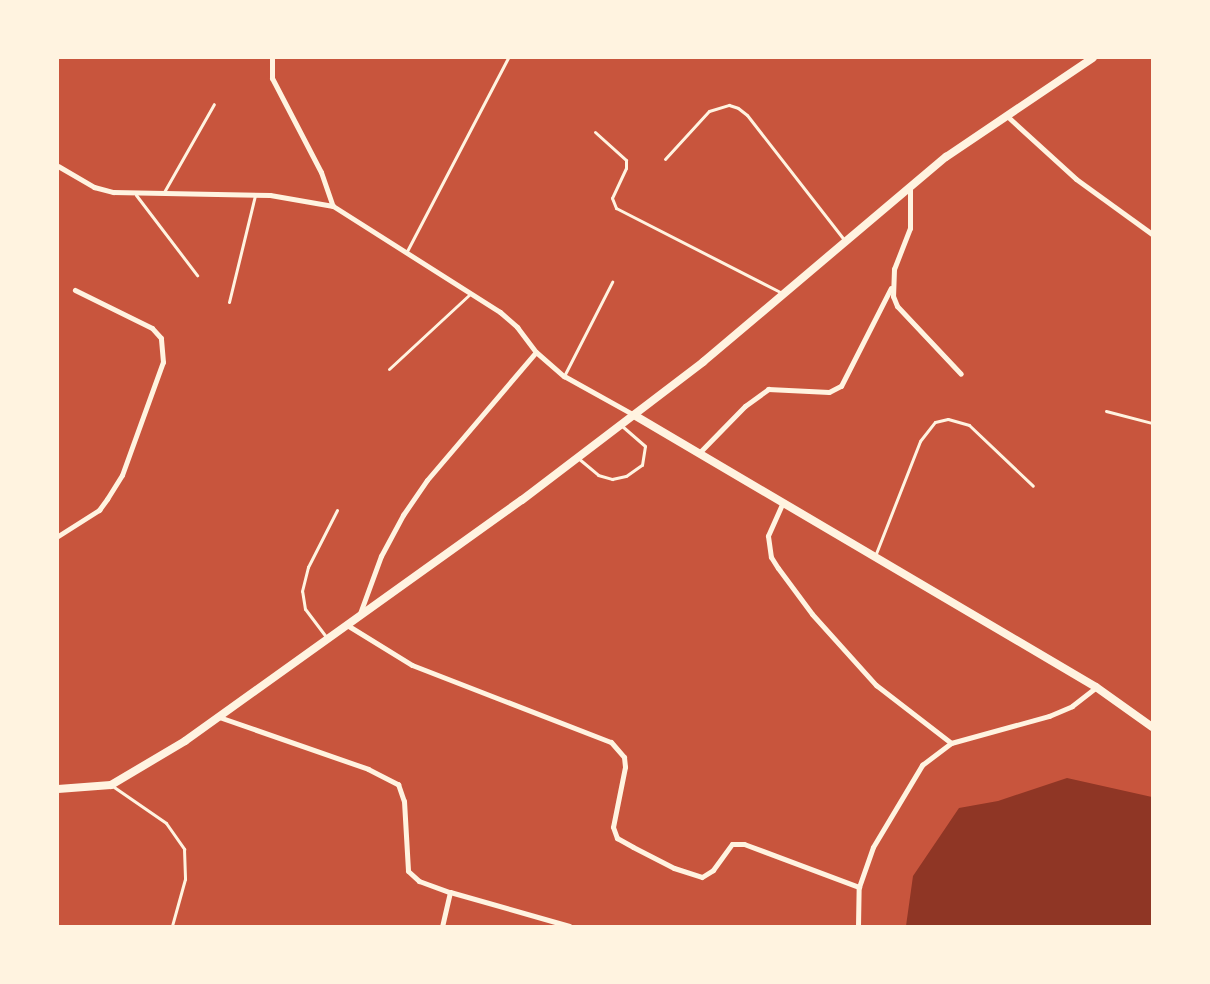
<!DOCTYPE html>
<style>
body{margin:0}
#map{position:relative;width:1210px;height:984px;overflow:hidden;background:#c8553d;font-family:Quicksand,sans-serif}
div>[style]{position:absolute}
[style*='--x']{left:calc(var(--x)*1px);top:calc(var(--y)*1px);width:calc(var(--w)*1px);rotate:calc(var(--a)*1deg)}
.water>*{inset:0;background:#8f3625}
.service>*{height:3px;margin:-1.5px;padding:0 1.5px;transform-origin:1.5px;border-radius:1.5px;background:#fff3e0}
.minor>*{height:5px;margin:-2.5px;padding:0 2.5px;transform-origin:2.5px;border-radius:2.5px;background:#fff3e0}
.tertiary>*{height:8px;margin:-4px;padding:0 4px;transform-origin:4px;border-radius:4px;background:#fff3e0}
span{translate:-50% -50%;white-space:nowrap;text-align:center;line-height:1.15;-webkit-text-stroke:5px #fff3e0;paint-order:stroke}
.frame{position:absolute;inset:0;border:59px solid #fff3e0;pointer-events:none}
</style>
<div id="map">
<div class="water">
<div style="clip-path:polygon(1067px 778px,1152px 797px,1152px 926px,906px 926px,913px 876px,959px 808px,998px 801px)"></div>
</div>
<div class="service">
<div style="--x:595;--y:132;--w:42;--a:42.1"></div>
<div style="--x:626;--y:160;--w:8;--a:90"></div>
<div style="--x:626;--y:168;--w:33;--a:115"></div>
<div style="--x:612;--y:198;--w:11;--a:68"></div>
<div style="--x:616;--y:208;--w:186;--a:27.1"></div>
<div style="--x:665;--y:159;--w:65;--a:-47.5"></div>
<div style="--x:709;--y:111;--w:21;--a:-17"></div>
<div style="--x:729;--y:105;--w:9;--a:18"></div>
<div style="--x:738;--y:108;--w:11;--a:38"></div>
<div style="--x:747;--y:115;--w:160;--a:52.1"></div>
<div style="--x:164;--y:192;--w:101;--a:-60.4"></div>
<div style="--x:136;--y:195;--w:101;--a:52.7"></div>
<div style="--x:406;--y:253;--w:220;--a:-62.4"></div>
<div style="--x:229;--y:302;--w:110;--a:-76.3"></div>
<div style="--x:389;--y:369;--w:110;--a:-42.8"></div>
<div style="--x:564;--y:376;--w:106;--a:-62.9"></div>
<div style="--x:1106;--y:411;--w:48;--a:14.6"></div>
<div style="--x:578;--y:458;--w:26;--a:40"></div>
<div style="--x:598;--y:475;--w:15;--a:16"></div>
<div style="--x:612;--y:479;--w:14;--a:-12"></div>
<div style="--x:626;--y:476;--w:19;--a:-35"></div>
<div style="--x:642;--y:465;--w:19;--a:-81"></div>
<div style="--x:645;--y:446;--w:32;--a:-139"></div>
<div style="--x:875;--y:556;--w:123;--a:-68.6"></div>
<div style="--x:920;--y:441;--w:24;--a:-52"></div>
<div style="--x:935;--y:422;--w:13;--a:-13"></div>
<div style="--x:948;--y:419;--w:22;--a:16"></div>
<div style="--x:969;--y:425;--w:88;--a:43.6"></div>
<div style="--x:327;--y:638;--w:36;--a:-127"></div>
<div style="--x:305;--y:609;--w:18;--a:-99"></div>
<div style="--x:302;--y:591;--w:25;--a:-76"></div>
<div style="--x:308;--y:567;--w:64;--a:-63"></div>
<div style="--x:111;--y:785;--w:67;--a:34.6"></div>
<div style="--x:166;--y:823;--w:32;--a:55"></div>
<div style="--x:184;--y:849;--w:30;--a:88"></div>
<div style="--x:185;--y:879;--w:49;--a:105.5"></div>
</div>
<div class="minor">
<div style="--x:272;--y:58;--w:20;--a:90"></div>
<div style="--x:272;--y:78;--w:106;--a:62.5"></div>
<div style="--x:321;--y:172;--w:36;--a:71"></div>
<div style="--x:1007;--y:116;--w:93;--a:42.4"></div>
<div style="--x:1076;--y:179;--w:94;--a:35.9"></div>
<div style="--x:58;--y:166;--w:42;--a:30.3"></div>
<div style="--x:94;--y:187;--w:20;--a:15"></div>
<div style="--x:113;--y:192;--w:157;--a:1.1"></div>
<div style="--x:270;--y:195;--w:64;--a:9.9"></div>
<div style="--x:333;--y:206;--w:198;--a:32.4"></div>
<div style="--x:500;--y:312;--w:23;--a:41"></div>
<div style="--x:517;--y:327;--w:31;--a:53"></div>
<div style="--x:536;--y:352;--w:37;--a:41"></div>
<div style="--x:564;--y:376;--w:80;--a:29.1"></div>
<div style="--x:910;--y:187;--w:41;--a:90"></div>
<div style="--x:910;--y:228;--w:44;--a:111.3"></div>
<div style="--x:894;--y:269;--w:27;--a:92"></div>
<div style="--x:893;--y:296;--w:11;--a:68"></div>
<div style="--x:897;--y:306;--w:93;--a:46.7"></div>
<div style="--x:699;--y:453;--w:66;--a:-45.6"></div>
<div style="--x:745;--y:406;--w:29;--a:-36"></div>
<div style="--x:768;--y:389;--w:61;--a:2.8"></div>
<div style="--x:829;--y:392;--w:13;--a:-27"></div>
<div style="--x:841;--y:386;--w:110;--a:-63"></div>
<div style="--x:783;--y:502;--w:37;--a:114"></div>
<div style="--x:768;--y:536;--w:21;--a:82"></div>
<div style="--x:771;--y:557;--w:13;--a:58"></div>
<div style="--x:778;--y:568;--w:57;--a:53.5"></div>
<div style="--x:812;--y:614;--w:96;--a:48"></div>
<div style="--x:876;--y:685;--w:95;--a:37.7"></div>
<div style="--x:58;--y:536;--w:49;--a:-32.4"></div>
<div style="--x:99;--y:510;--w:14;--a:-54"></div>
<div style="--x:107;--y:499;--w:28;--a:-58"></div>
<div style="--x:122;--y:475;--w:120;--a:-70.1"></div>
<div style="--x:163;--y:362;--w:24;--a:-95"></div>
<div style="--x:161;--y:338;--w:13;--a:-132"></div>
<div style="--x:152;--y:328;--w:86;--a:-153.7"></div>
<div style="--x:359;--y:616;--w:64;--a:-69.9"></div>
<div style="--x:381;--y:556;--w:47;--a:-61.8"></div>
<div style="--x:403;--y:515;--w:42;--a:-55.6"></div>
<div style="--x:427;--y:480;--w:168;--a:-49.6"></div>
<div style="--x:347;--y:625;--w:76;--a:31.6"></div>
<div style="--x:412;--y:665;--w:213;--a:21.2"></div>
<div style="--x:611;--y:742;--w:20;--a:49"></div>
<div style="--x:624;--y:757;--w:10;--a:84"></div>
<div style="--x:625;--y:767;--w:61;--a:101.3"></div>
<div style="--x:613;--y:827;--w:12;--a:70"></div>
<div style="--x:617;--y:838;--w:18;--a:29"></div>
<div style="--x:633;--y:847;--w:46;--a:27.1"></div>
<div style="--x:674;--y:868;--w:29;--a:18"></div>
<div style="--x:702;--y:877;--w:13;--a:-32"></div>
<div style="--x:713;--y:870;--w:32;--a:-54"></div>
<div style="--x:732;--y:844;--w:12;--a:0"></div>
<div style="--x:744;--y:844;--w:123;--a:20.5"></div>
<div style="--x:219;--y:717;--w:158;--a:19.2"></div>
<div style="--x:368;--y:769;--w:34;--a:27"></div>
<div style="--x:398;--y:784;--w:18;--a:71"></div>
<div style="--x:404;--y:801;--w:70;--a:86.7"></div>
<div style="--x:408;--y:871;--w:15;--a:42"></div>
<div style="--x:419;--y:881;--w:33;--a:20"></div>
<div style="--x:450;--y:892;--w:35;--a:103"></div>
<div style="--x:450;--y:892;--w:124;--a:15.9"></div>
<div style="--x:858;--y:926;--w:39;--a:-89"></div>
<div style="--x:859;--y:887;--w:42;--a:-70.7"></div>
<div style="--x:873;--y:847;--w:96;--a:-59.1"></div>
<div style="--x:922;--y:765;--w:36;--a:-37"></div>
<div style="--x:951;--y:743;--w:102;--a:-15.4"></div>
<div style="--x:1049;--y:716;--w:25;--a:-23"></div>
<div style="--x:1072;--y:706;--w:31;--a:-38"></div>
</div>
<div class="tertiary">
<div style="--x:634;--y:415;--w:536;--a:30.49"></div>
<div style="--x:1096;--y:687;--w:69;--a:35.5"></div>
<div style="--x:58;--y:789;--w:53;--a:-4.3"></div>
<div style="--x:111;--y:785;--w:86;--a:-30.7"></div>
<div style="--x:185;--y:741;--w:414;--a:-35.6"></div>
<div style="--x:522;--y:500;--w:228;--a:-37.3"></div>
<div style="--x:703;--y:362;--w:318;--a:-40.2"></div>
<div style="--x:946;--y:157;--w:177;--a:-34"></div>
</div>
<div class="frame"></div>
</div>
